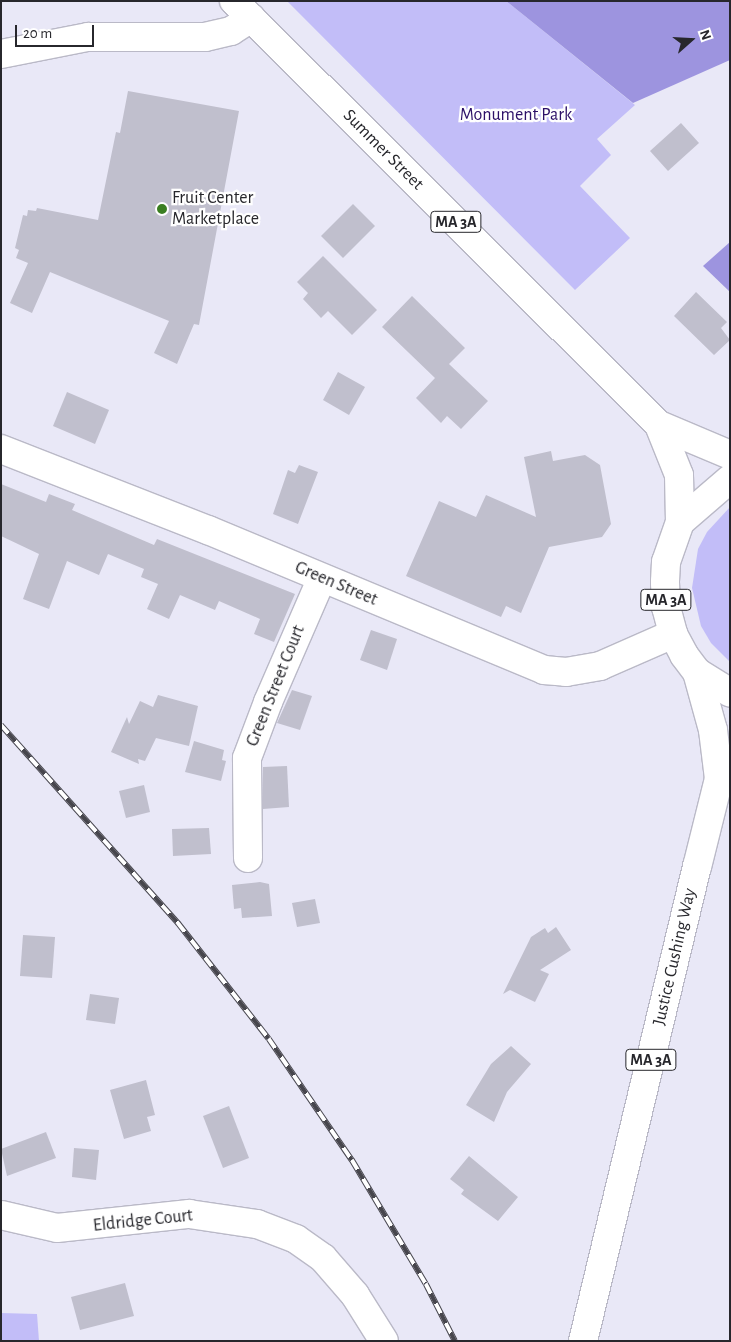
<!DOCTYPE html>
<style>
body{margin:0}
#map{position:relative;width:731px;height:1342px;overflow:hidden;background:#e9e8f7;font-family:"Alegreya Sans",sans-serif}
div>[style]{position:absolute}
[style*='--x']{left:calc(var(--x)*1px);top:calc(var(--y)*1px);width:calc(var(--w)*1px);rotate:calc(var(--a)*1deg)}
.green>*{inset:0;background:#c2bdf8}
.water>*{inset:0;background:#9d94df}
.building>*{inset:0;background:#c0bfcd}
.roads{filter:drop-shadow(1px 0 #bab9c7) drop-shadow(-1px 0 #bab9c7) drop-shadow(0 1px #bab9c7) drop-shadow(0 -1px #bab9c7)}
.minor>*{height:28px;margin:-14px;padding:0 14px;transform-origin:14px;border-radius:14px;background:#fff}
.major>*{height:28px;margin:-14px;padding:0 14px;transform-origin:14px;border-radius:14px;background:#fff}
.rail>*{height:5.5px;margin-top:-2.75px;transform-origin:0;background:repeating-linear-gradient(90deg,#fff 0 11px,#47464d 0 22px);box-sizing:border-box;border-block:1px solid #47464d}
.dots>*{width:14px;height:14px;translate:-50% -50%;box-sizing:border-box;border:2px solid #fff;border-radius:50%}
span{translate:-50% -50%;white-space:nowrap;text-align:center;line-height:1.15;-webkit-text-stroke:4.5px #fff;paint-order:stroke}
.shield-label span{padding:1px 4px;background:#fff;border:1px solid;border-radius:4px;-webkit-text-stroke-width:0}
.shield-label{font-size:16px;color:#27272c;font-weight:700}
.park-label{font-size:18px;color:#2c1067}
.street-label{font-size:18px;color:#27272c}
.poi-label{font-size:18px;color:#27272c}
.left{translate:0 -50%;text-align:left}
.frame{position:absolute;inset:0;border:2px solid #27272c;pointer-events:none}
.north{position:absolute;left:666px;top:15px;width:50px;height:50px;-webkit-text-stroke:4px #fff;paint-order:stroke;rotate:71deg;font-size:14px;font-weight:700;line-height:20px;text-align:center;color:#27272c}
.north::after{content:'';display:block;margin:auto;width:18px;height:22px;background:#27272c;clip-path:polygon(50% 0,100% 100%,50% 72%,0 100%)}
.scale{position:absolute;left:15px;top:25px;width:79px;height:22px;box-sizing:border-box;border:2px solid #27272c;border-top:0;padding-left:6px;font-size:15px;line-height:18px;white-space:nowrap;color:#27272c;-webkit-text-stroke:4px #fff;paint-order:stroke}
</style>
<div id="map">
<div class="green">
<div style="clip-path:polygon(287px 1px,506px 1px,635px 105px,597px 139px,611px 155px,580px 186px,630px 238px,575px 290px)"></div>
<div style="clip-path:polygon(730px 507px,730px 662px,711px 643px,701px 626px,692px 588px,698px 549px,707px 532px)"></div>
<div style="clip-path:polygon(1px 1313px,37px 1314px,39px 1341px,1px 1341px)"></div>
</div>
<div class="water">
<div style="clip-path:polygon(506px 1px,730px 1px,730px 60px,633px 103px)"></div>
<div style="clip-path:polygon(730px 242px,730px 292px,703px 266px)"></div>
</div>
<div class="building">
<div style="clip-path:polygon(128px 91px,239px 111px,199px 325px,194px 324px,177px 364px,154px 353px,169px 321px,50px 272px,32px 313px,10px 303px,28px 263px,16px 258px,19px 250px,15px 248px,23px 215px,27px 216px,28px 210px,36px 211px,37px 208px,98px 220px,116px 132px,120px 133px)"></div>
<div style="clip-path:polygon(681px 123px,699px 143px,668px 171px,650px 151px)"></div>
<div style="clip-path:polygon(353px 204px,375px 226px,343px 258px,321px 236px)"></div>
<div style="clip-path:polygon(323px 256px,377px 310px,352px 335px,328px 311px,321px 318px,303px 299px,308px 293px,297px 282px)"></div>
<div style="clip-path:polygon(696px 292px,727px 322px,721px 328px,730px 340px,714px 355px,674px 316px)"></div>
<div style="clip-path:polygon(412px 296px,465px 348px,449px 364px,488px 401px,461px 429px,447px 416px,441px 423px,416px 398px,435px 378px,382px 327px)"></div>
<div style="clip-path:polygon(338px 372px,365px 387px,349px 415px,323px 400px)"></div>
<div style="clip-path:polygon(67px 392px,109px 410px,95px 444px,53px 426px)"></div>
<div style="clip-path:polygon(551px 451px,553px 461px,585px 455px,600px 465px,611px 524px,602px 537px,549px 547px,521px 613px,506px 606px,501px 617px,406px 576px,439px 501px,476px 517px,486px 495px,536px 517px,524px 457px)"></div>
<div style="clip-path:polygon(299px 465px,318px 472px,298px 524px,273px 514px,288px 470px,295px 473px)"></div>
<div style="clip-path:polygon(1px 484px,46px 502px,49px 494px,75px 504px,72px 510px,154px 545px,157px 539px,295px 594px,274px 642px,254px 634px,260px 619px,219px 601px,215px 610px,180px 595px,169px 619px,147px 609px,158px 584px,141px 577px,144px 569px,108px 554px,99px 575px,67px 561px,49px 609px,23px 599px,39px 554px,1px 536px)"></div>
<div style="clip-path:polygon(371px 630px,397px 639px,387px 670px,360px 660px)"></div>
<div style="clip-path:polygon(292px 690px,312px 696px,300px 730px,277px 723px)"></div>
<div style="clip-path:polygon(158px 695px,198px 706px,189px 746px,156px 738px,145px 761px,138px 759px,139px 764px,111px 752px,127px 717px,129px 724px,140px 701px,153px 707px)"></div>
<div style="clip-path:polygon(194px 741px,224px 750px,222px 760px,226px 761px,221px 781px,185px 772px)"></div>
<div style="clip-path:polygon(287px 766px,289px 807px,263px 809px,263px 767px)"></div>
<div style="clip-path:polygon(144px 785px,150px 812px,126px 818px,119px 791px)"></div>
<div style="clip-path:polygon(209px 828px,211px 854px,173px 856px,172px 829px)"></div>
<div style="clip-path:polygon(260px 882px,269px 884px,272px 916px,242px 918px,241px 908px,234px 909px,232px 885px)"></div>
<div style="clip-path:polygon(315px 899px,320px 923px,297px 927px,292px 903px)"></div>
<div style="clip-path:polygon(556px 927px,571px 950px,540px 970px,549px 974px,535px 1002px,510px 990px,503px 994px,531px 937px,545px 928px,548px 933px)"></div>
<div style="clip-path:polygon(23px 935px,55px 937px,52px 978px,20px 976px)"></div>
<div style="clip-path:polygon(90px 994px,119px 998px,115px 1024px,86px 1020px)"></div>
<div style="clip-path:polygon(511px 1046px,531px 1064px,507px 1092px,494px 1122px,466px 1105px,491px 1064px)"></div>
<div style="clip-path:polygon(146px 1080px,155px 1115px,147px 1117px,151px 1131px,124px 1139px,110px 1090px)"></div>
<div style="clip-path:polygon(229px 1106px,249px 1158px,223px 1168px,203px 1116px)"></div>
<div style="clip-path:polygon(46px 1132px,56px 1158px,7px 1176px,1px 1149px)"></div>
<div style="clip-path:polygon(74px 1148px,99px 1150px,96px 1180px,72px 1177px)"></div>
<div style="clip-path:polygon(469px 1156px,518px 1197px,498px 1221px,461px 1194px,464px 1190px,450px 1179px)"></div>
<div style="clip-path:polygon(125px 1283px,134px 1316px,80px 1330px,71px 1297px)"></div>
</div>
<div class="roads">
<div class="minor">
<div style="--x:1;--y:449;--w:222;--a:21.4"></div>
<div style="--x:208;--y:530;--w:364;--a:22.6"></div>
<div style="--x:544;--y:670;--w:22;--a:5"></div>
<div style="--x:566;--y:672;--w:35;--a:-10"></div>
<div style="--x:600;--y:666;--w:80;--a:-23.7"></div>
<div style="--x:248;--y:858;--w:100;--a:-90.6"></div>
<div style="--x:247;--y:758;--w:60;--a:-69.4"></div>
<div style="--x:268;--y:702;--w:135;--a:-66.5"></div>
<div style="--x:1;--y:1215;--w:57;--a:13.1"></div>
<div style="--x:57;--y:1228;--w:133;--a:-6.1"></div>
<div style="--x:189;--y:1214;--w:69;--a:8.4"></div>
<div style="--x:257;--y:1224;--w:42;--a:21"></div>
<div style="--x:296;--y:1239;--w:33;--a:35"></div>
<div style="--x:323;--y:1258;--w:49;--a:49.1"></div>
<div style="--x:355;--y:1295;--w:54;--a:57.8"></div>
</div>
<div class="major">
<div style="--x:234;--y:1;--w:600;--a:44.93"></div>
<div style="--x:659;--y:425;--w:77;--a:22.9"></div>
<div style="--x:1;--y:54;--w:89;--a:-11.1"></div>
<div style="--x:88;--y:37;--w:117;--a:0"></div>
<div style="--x:205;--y:37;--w:27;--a:-13"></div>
<div style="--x:231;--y:31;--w:24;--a:-33"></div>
<div style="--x:659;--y:425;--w:54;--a:68.2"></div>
<div style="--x:679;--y:475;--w:47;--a:88.8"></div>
<div style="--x:730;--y:479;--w:66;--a:139.3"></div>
<div style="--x:680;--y:522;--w:42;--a:109.3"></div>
<div style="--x:666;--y:562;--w:20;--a:93"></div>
<div style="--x:665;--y:582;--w:25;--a:88"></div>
<div style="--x:666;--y:607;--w:28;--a:75"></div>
<div style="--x:673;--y:634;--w:24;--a:62"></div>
<div style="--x:684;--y:655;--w:21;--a:53"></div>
<div style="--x:697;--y:672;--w:39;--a:32"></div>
<div style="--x:697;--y:672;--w:60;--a:74.6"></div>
<div style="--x:713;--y:730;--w:49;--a:83"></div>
<div style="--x:583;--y:1341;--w:488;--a:-76.5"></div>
<div style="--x:697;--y:867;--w:91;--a:-76"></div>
<div style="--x:719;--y:779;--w:20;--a:-57"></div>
</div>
</div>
<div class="rail">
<div style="--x:1;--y:725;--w:266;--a:48.2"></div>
<div style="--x:178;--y:923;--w:147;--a:51.9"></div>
<div style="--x:269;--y:1039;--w:147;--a:55.6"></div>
<div style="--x:352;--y:1160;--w:144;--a:59.2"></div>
<div style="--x:426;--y:1284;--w:64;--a:63"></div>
</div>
<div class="dots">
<div style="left:162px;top:209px;background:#3a7e21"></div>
</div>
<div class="shield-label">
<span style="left:456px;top:222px">MA 3A</span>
<span style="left:666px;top:600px">MA 3A</span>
<span style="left:651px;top:1060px">MA 3A</span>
</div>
<div class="park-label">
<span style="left:516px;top:115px">Monument Park</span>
</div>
<div class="street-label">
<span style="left:383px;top:150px;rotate:45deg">Summer Street</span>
<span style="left:336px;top:584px;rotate:23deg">Green Street</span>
<span style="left:276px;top:686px;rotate:-68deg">Green Street Court</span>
<span style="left:675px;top:957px;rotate:-77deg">Justice Cushing Way</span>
<span style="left:143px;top:1221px;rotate:-6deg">Eldridge Court</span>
</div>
<div class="poi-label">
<span class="left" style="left:172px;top:209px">Fruit Center<br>Marketplace</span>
</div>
<div class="frame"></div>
<div class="north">N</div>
<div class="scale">20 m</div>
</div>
